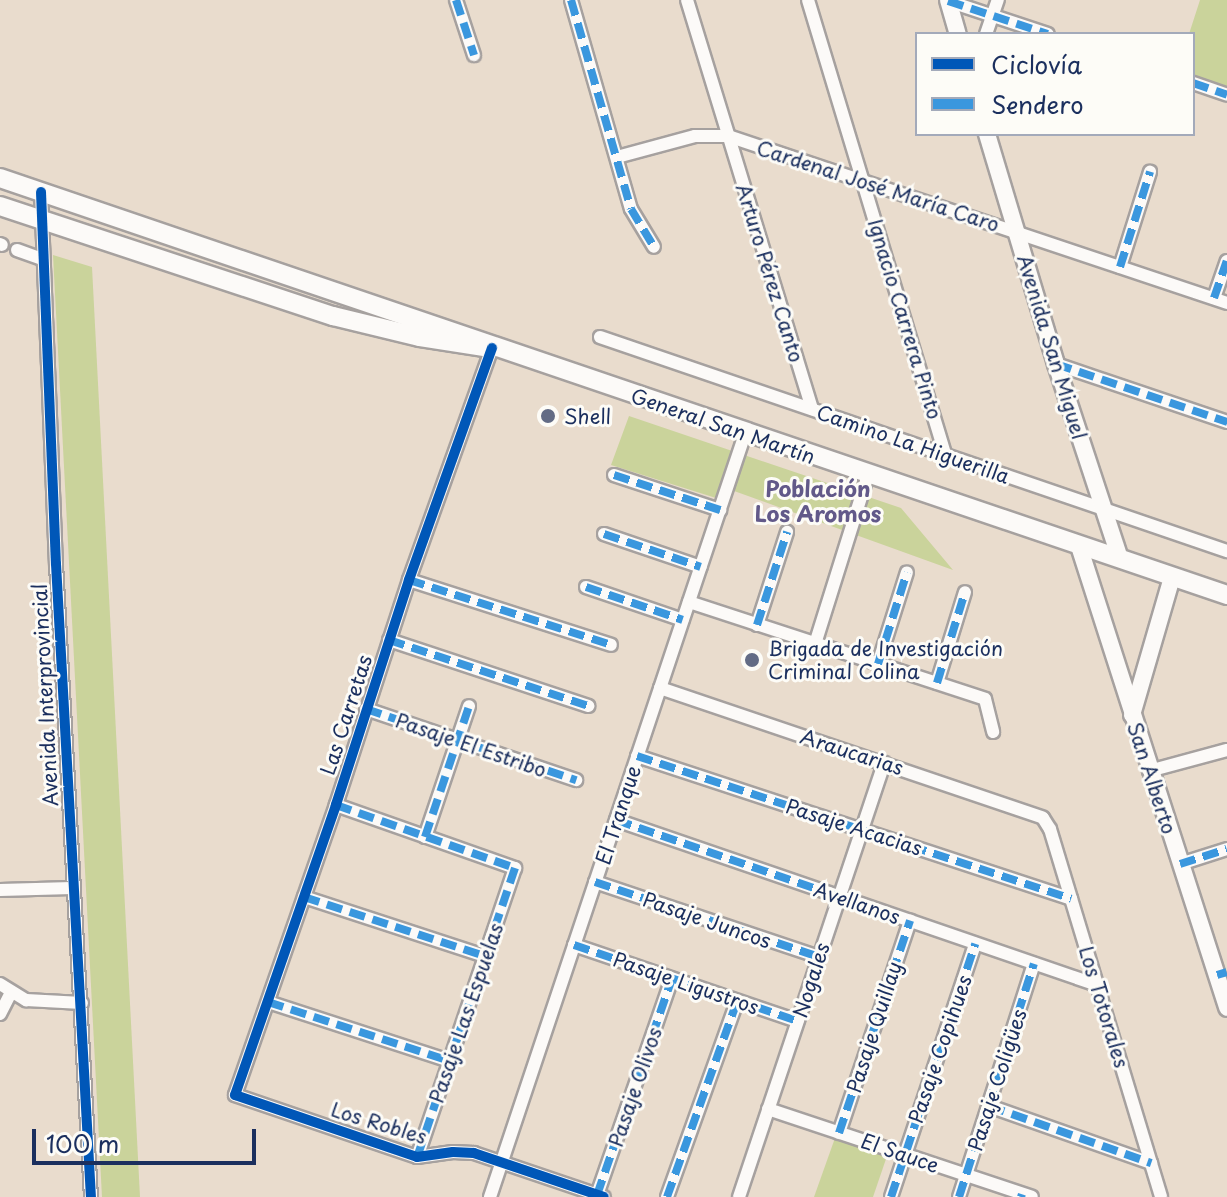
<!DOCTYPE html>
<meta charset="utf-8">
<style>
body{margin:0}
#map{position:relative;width:1227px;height:1197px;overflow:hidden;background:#e9dccd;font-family:"Playpen Sans",sans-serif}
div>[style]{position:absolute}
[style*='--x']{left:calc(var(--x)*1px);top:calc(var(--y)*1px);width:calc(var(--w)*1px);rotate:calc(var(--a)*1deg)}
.green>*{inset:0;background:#cad39b}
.roads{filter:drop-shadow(2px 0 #a6a19f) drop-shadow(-2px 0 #a6a19f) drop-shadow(0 2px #a6a19f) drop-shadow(0 -2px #a6a19f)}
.street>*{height:12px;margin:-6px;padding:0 6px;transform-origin:6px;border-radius:6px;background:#fcfaf8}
.secondary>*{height:16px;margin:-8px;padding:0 8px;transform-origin:8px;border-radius:8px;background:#fcfaf8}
.primary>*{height:18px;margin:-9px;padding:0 9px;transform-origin:9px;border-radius:9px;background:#fcfaf8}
.quiet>*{height:8px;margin-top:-4px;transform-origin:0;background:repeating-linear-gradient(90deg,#3a97de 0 16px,transparent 0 24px)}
.cycleway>*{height:10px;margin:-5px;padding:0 5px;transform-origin:5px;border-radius:5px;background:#0057b8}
.dots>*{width:22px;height:22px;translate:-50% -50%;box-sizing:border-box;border:4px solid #fdfcf7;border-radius:50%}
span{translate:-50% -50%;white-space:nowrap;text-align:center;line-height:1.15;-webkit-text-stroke:6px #fdfcf7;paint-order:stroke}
.street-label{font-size:20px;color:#1b2f5e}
.poi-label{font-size:20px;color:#1b2f5e}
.left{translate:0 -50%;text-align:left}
.neighbourhood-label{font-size:22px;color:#625989;font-weight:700}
.legend{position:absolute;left:915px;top:32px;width:280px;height:104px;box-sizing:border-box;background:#fdfcf7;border:2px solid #a3aaba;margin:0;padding:10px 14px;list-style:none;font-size:24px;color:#1b2f5e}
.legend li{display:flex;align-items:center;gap:16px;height:40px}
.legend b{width:40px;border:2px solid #a3aaba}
.scale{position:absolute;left:32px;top:1129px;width:224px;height:36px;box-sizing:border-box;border:4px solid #1b2f5e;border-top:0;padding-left:10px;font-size:24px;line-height:28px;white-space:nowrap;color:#1b2f5e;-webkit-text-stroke:6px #fdfcf7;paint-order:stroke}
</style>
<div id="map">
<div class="green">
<div style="clip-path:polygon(1200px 0,1227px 0,1227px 94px,1193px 83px,1193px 34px,1189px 34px)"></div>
<div style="clip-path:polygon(53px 255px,92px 267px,140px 1197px,102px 1197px)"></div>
<div style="clip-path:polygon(629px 416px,901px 508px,953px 570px,723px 487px,716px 498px,611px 465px)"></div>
<div style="clip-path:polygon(835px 1138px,887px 1156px,873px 1197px,814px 1197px)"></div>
</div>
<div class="roads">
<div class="street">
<div style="--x:456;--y:0;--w:58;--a:71.9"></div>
<div style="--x:571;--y:0;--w:217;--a:74"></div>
<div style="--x:631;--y:209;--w:44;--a:58.8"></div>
<div style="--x:687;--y:0;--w:428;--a:73"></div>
<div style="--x:808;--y:0;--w:474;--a:73.2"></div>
<div style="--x:948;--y:1;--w:105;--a:18.3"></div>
<div style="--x:986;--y:34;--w:36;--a:-71"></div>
<div style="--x:1193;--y:83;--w:36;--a:19"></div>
<div style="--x:617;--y:157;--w:81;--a:-15.1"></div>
<div style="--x:695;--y:136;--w:33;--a:0"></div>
<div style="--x:728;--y:136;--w:526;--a:18.5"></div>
<div style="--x:41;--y:192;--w:372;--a:87.7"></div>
<div style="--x:56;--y:564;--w:634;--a:86.84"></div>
<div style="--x:0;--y:244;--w:2;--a:27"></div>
<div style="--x:17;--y:250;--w:27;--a:20"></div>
<div style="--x:1120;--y:267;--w:100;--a:-72.5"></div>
<div style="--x:1214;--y:298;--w:39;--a:-71"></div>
<div style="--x:600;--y:337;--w:663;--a:18.85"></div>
<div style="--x:492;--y:348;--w:246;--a:109.7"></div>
<div style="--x:409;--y:580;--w:237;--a:108"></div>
<div style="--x:336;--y:805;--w:307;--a:109.2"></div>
<div style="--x:235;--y:1095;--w:192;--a:18.8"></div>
<div style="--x:417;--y:1157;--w:36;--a:-8"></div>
<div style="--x:453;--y:1152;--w:21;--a:3"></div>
<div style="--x:474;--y:1153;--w:137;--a:18.7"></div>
<div style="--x:1056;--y:364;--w:181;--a:18.7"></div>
<div style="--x:614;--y:475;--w:112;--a:18.3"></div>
<div style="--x:604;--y:534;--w:102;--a:18.8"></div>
<div style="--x:409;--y:580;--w:212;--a:17.8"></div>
<div style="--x:586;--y:587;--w:102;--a:18.8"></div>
<div style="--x:689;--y:602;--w:311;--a:18.1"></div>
<div style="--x:985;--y:699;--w:34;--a:76"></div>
<div style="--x:757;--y:625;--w:98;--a:-72.1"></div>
<div style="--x:389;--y:640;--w:210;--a:18.3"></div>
<div style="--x:815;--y:644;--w:177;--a:-72.6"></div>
<div style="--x:878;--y:664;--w:96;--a:-72.5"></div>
<div style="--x:937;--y:683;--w:95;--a:-72.9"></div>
<div style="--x:660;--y:688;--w:404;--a:18.7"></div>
<div style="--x:1043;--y:818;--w:13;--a:58"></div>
<div style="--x:1050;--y:829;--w:384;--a:73.2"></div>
<div style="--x:366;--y:709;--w:222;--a:18.7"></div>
<div style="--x:637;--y:756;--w:457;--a:18.2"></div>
<div style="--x:1149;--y:771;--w:81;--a:-15.1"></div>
<div style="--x:336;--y:805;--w:190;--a:19.4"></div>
<div style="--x:515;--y:868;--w:305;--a:108.7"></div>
<div style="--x:616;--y:820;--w:509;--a:18.93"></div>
<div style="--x:425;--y:837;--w:138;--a:-71.4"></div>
<div style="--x:1180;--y:864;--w:49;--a:-17.7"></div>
<div style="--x:595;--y:882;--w:236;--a:18.5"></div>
<div style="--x:0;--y:890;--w:72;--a:-1.6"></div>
<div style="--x:304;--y:897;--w:190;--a:18.1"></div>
<div style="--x:574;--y:945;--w:236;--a:18.8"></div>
<div style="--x:0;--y:984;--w:31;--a:32"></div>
<div style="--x:26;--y:1000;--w:56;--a:3.1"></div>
<div style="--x:268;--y:1002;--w:191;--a:18"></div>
<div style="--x:0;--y:1014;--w:25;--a:-63"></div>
<div style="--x:989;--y:1106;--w:172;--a:19.4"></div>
<div style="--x:768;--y:1109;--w:278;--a:18.4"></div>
<div style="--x:839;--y:1133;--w:224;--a:-71.5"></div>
<div style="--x:597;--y:1195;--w:229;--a:-70.9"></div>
<div style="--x:490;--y:1197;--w:804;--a:-71.52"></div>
<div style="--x:667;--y:1197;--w:208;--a:-70.3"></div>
<div style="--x:739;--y:1197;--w:458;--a:-71.5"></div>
<div style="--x:891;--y:1197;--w:267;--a:-71.6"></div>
<div style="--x:959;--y:1197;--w:245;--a:-72.2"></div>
</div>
<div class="secondary">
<div style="--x:948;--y:0;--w:35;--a:74"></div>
<div style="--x:987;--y:134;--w:240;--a:73.3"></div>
<div style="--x:1056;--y:364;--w:205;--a:71.8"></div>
<div style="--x:1079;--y:546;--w:485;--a:72.2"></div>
<div style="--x:1132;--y:715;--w:144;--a:-73.8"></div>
</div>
<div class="primary">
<div style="--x:0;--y:178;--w:1296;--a:18.77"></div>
<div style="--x:0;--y:206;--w:351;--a:18.3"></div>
<div style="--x:333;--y:316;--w:89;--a:13.6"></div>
<div style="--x:420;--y:337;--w:65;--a:8.9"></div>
</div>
</div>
<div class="quiet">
<div style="--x:456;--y:0;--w:58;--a:71.9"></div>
<div style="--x:571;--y:0;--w:217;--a:74"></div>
<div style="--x:631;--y:209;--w:44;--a:58.8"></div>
<div style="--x:948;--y:1;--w:105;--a:18.3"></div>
<div style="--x:1193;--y:83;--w:36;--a:19"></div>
<div style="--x:1120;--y:267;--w:100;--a:-72.5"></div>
<div style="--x:1214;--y:298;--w:39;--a:-71"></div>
<div style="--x:1056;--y:364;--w:181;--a:18.7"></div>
<div style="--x:614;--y:475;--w:112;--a:18.3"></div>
<div style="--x:604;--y:534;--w:102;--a:18.8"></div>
<div style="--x:409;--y:580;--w:212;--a:17.8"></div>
<div style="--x:586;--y:587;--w:102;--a:18.8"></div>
<div style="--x:757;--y:625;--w:98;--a:-72.1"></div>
<div style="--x:389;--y:640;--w:210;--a:18.3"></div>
<div style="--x:878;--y:664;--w:96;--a:-72.5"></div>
<div style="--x:937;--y:683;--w:95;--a:-72.9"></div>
<div style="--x:366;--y:709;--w:222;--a:18.7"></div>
<div style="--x:637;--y:756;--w:457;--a:18.2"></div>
<div style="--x:336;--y:805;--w:190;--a:19.4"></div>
<div style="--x:515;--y:868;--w:305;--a:108.7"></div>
<div style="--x:616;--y:820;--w:236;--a:19"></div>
<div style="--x:425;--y:837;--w:138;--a:-71.4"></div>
<div style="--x:1180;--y:864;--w:49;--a:-17.7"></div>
<div style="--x:595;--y:882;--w:236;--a:18.5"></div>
<div style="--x:304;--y:897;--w:190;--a:18.1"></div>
<div style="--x:574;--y:945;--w:236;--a:18.8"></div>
<div style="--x:1217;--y:975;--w:10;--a:-17"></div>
<div style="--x:268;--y:1002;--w:191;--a:18"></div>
<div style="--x:989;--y:1106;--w:172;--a:19.4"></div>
<div style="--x:839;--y:1133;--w:224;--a:-71.5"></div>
<div style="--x:597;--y:1195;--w:229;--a:-70.9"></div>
<div style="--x:667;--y:1197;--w:208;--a:-70.3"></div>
<div style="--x:891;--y:1197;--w:267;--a:-71.6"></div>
<div style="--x:959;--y:1197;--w:245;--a:-72.2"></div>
<div style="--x:1021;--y:1197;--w:3;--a:-72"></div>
</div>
<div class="cycleway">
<div style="--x:41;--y:192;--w:372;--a:87.7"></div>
<div style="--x:56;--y:564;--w:634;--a:86.84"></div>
<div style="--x:492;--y:348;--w:246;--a:109.7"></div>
<div style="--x:409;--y:580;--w:237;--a:108"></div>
<div style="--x:336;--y:805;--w:307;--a:109.2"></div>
<div style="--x:235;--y:1095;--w:192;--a:18.8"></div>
<div style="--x:417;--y:1157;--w:36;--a:-8"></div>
<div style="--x:453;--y:1152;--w:21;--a:3"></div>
<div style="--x:474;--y:1153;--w:137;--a:18.7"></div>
</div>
<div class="dots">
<div style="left:548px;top:416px;background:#636c85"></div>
<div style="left:752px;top:660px;background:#636c85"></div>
</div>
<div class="street-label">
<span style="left:878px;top:186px;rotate:18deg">Cardenal José María Caro</span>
<span style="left:770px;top:273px;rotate:73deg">Arturo Pérez Canto</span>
<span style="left:905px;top:319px;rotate:73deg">Ignacio Carrera Pinto</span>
<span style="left:1052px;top:347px;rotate:73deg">Avenida San Miguel</span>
<span style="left:723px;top:426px;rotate:19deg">General San Martín</span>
<span style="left:913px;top:444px;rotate:19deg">Camino La Higuerilla</span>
<span style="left:45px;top:695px;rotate:-93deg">Avenida Interprovincial</span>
<span style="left:346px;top:715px;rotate:-72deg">Las Carretas</span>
<span style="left:471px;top:745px;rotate:19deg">Pasaje El Estribo</span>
<span style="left:852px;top:752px;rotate:18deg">Araucarias</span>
<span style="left:1152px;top:778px;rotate:72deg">San Alberto</span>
<span style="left:618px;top:815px;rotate:-72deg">El Tranque</span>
<span style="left:854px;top:827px;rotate:18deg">Pasaje Acacias</span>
<span style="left:857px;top:903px;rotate:19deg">Avellanos</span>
<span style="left:707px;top:920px;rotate:19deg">Pasaje Juncos</span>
<span style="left:811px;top:980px;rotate:-72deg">Nogales</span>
<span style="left:686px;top:983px;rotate:19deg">Pasaje Ligustros</span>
<span style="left:1104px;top:1007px;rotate:73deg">Los Totorales</span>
<span style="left:466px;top:1013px;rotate:-71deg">Pasaje Las Espuelas</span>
<span style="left:874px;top:1027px;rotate:-72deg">Pasaje Quillay</span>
<span style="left:940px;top:1049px;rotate:-71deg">Pasaje Copihues</span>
<span style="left:997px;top:1080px;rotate:-72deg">Pasaje Coligües</span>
<span style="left:635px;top:1087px;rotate:-71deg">Pasaje Olivos</span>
<span style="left:379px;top:1123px;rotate:17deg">Los Robles</span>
<span style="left:900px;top:1153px;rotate:19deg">El Sauce</span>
</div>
<div class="poi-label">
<span class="left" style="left:564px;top:416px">Shell</span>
<span class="left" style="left:768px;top:660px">Brigada de Investigación<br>Criminal Colina</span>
</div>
<div class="neighbourhood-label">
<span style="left:818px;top:500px">Población<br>Los Aromos</span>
</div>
<ul class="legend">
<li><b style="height:10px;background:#0057b8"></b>Ciclovía</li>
<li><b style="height:10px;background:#3a97de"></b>Sendero</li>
</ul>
<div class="scale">100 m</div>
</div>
